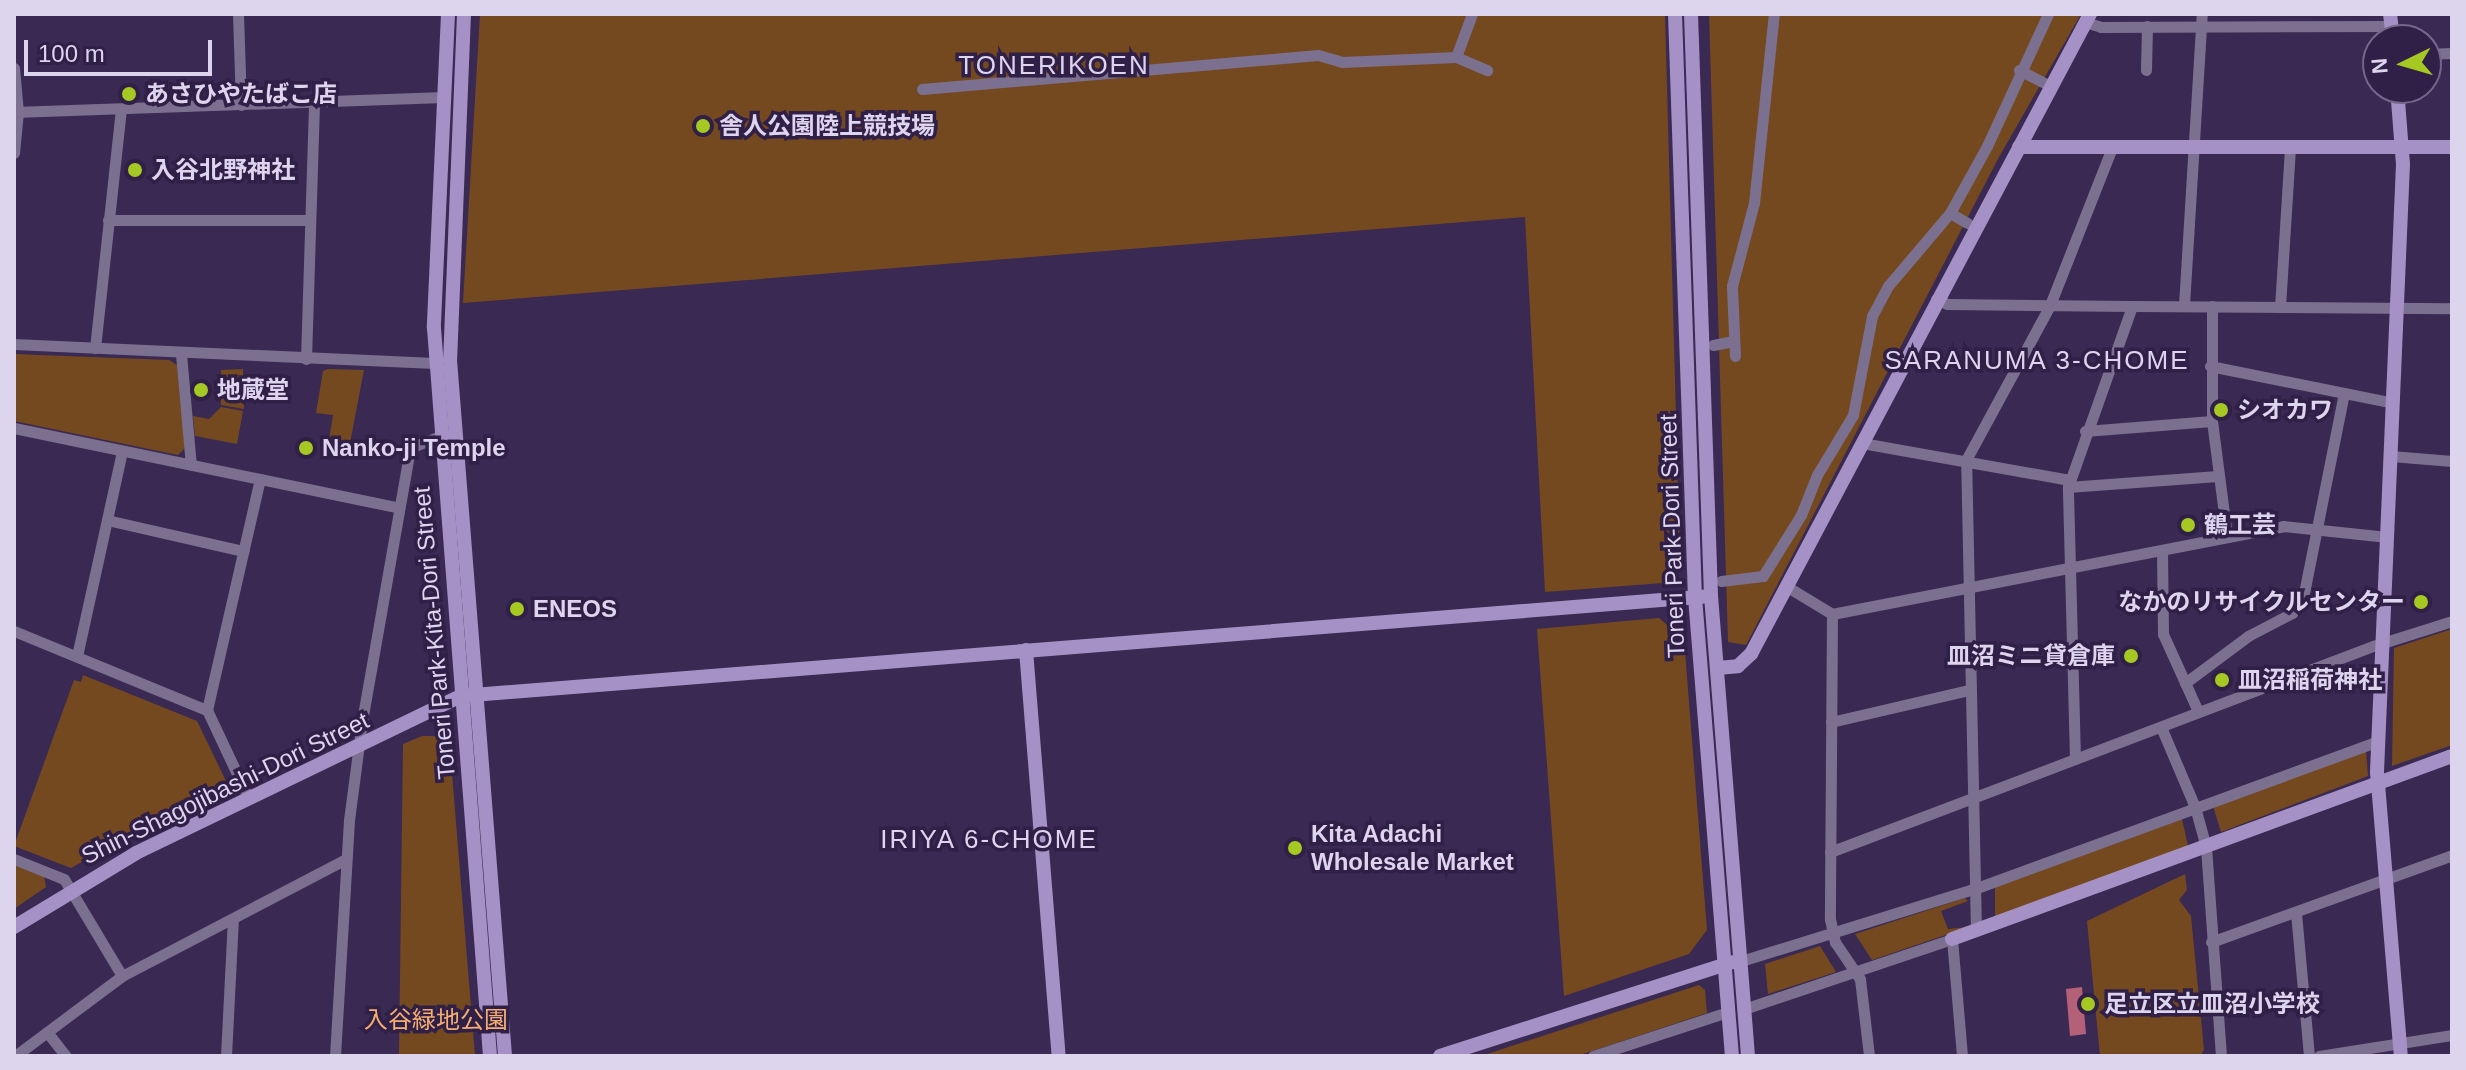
<!DOCTYPE html>
<meta charset="utf-8">
<style>
body{margin:0}
#map{position:relative;width:2466px;height:1070px;overflow:hidden;background:#3a2952;font-family:Helvetica,"Noto Sans JP",sans-serif}
div>[style]{position:absolute}
[style*='--x']{left:calc(var(--x)*1px);top:calc(var(--y)*1px);width:calc(var(--w)*1px);rotate:calc(var(--a)*1deg)}
.green>*{inset:0;background:#744920}
.water>*{inset:0;background:#b56079}
.street>*{height:11px;margin:-5.5px;padding:0 5.5px;transform-origin:5.5px;border-radius:5.5px;background:#7c7090}
.secondary>*{height:14px;margin:-7px;padding:0 7px;transform-origin:7px;border-radius:7px;background:#a591c5}
.dots>*{width:22px;height:22px;translate:-50% -50%;box-sizing:border-box;border:4px solid #301f47;border-radius:50%}
span{translate:-50% -50%;white-space:nowrap;text-align:center;line-height:1.15;-webkit-text-stroke:7px #301f47;paint-order:stroke}
.poi-label{font-size:24px;color:#ddd4ed;font-weight:700}
.left{translate:0 -50%;text-align:left}
.right{translate:-100% -50%;text-align:right}
.street-label{font-size:24px;color:#ddd4ed}
.park-label{font-size:24px;color:#f5ae6f}
.neighbourhood-label{font-size:26px;color:#ddd4ed;letter-spacing:2px}
.frame{position:absolute;inset:0;border:16px solid #ddd4ed;pointer-events:none}
.north{position:absolute;left:2362px;top:24px;width:80px;height:80px;box-sizing:border-box;background:#301f47;border:2px solid #756789;border-radius:50%;rotate:265deg;font-size:22px;font-weight:700;line-height:32px;text-align:center;color:#ddd4ed}
.north::after{content:'';display:block;margin:auto;width:28px;height:36px;background:#a5c822;clip-path:polygon(50% 0,100% 100%,50% 72%,0 100%)}
.scale{position:absolute;left:24px;top:40px;width:188px;height:36px;box-sizing:border-box;border:4px solid #ddd4ed;border-top:0;padding-left:10px;font-size:24px;line-height:28px;white-space:nowrap;color:#ddd4ed;-webkit-text-stroke:6px #301f47;paint-order:stroke}
</style>
<div id="map">
<div class="green">
<div style="clip-path:polygon(480px 14px,1665px 14px,1680px 564px,1663px 583px,1545px 592px,1525px 217px,463px 303px)"></div>
<div style="clip-path:polygon(1709px 14px,2081px 14px,1999px 157px,1746px 645px,1728px 642px)"></div>
<div style="clip-path:polygon(14px 354px,169px 360px,177px 365px,185px 448px,178px 455px,14px 421px)"></div>
<div style="clip-path:polygon(243px 369px,244px 409px,221px 405px,221px 370px)"></div>
<div style="clip-path:polygon(328px 369px,364px 370px,350px 443px,329px 440px,333px 415px,316px 413px,323px 371px)"></div>
<div style="clip-path:polygon(221px 407px,243px 411px,237px 444px,195px 436px,193px 416px,209px 419px)"></div>
<div style="clip-path:polygon(1659px 618px,1684px 639px,1707px 930px,1689px 954px,1564px 996px,1537px 629px)"></div>
<div style="clip-path:polygon(2452px 629px,2452px 745px,2392px 766px,2394px 648px)"></div>
<div style="clip-path:polygon(83px 675px,197px 721px,226px 781px,71px 868px,14px 846px,74px 680px,81px 682px)"></div>
<div style="clip-path:polygon(422px 736px,436px 736px,450px 749px,475px 1056px,399px 1056px,403px 744px)"></div>
<div style="clip-path:polygon(2366px 751px,2368px 776px,2221px 832px,2213px 806px)"></div>
<div style="clip-path:polygon(2182px 819px,2188px 846px,1995px 917px,1995px 887px)"></div>
<div style="clip-path:polygon(14px 865px,44px 876px,46px 887px,14px 909px)"></div>
<div style="clip-path:polygon(2185px 874px,2187px 890px,2179px 900px,2191px 916px,2204px 1050px,2200px 1056px,2100px 1056px,2087px 921px)"></div>
<div style="clip-path:polygon(1965px 898px,1968px 901px,1941px 911px,1948px 929px,1969px 927px,1872px 960px,1855px 934px)"></div>
<div style="clip-path:polygon(1820px 946px,1836px 972px,1768px 994px,1765px 964px)"></div>
<div style="clip-path:polygon(1699px 985px,1705px 990px,1707px 1013px,1577px 1056px,1481px 1056px)"></div>
</div>
<div class="water">
<div style="clip-path:polygon(2082px 987px,2086px 1034px,2070px 1036px,2066px 989px)"></div>
</div>
<div class="street">
<div style="--x:238;--y:14;--w:91;--a:88.1"></div>
<div style="--x:2085;--y:22;--w:17;--a:17"></div>
<div style="--x:2101;--y:27;--w:290;--a:-0.2"></div>
<div style="--x:2426;--y:54;--w:26;--a:-2"></div>
<div style="--x:1456;--y:57;--w:46;--a:-69.6"></div>
<div style="--x:14;--y:68;--w:44;--a:84.8"></div>
<div style="--x:18;--y:112;--w:41;--a:95.6"></div>
<div style="--x:2019;--y:70;--w:36;--a:27"></div>
<div style="--x:2146;--y:70;--w:44;--a:-88.7"></div>
<div style="--x:922;--y:89;--w:397;--a:-4.9"></div>
<div style="--x:1318;--y:55;--w:25;--a:16"></div>
<div style="--x:1342;--y:62;--w:114;--a:-2.5"></div>
<div style="--x:1456;--y:57;--w:34;--a:23"></div>
<div style="--x:14;--y:112;--w:430;--a:-2"></div>
<div style="--x:1950;--y:213;--w:20;--a:30"></div>
<div style="--x:108;--y:220;--w:202;--a:0"></div>
<div style="--x:1936;--y:299;--w:12;--a:24"></div>
<div style="--x:1947;--y:304;--w:185;--a:0.6"></div>
<div style="--x:2184;--y:305;--w:292;--a:-86.5"></div>
<div style="--x:2212;--y:306;--w:115;--a:90"></div>
<div style="--x:2212;--y:421;--w:117;--a:82.6"></div>
<div style="--x:2280;--y:307;--w:161;--a:-86.4"></div>
<div style="--x:14;--y:344;--w:421;--a:2.6"></div>
<div style="--x:1713;--y:345;--w:21;--a:-11"></div>
<div style="--x:95;--y:348;--w:239;--a:-83.8"></div>
<div style="--x:181;--y:354;--w:111;--a:84.9"></div>
<div style="--x:1735;--y:356;--w:70;--a:-92.5"></div>
<div style="--x:1732;--y:286;--w:86;--a:-75.2"></div>
<div style="--x:1754;--y:203;--w:190;--a:-84"></div>
<div style="--x:306;--y:359;--w:257;--a:-88.2"></div>
<div style="--x:2210;--y:366;--w:187;--a:11.4"></div>
<div style="--x:14;--y:428;--w:393;--a:11.7"></div>
<div style="--x:2085;--y:431;--w:127;--a:-4.5"></div>
<div style="--x:1862;--y:443;--w:211;--a:10.1"></div>
<div style="--x:2391;--y:456;--w:61;--a:4.7"></div>
<div style="--x:2068;--y:487;--w:150;--a:-4.2"></div>
<div style="--x:107;--y:520;--w:140;--a:12.8"></div>
<div style="--x:2162;--y:551;--w:83;--a:89.3"></div>
<div style="--x:2163;--y:634;--w:85;--a:65.6"></div>
<div style="--x:1721;--y:581;--w:42;--a:-6.8"></div>
<div style="--x:1763;--y:576;--w:72;--a:-58.1"></div>
<div style="--x:1801;--y:515;--w:43;--a:-68.2"></div>
<div style="--x:1817;--y:475;--w:70;--a:-59"></div>
<div style="--x:1853;--y:415;--w:101;--a:-79.1"></div>
<div style="--x:1872;--y:316;--w:34;--a:-62"></div>
<div style="--x:1888;--y:286;--w:96;--a:-49.7"></div>
<div style="--x:1950;--y:213;--w:77;--a:-61.1"></div>
<div style="--x:1987;--y:146;--w:145;--a:-65.2"></div>
<div style="--x:1786;--y:586;--w:54;--a:31.3"></div>
<div style="--x:1832;--y:614;--w:460;--a:-11"></div>
<div style="--x:2283;--y:526;--w:105;--a:6"></div>
<div style="--x:1832;--y:614;--w:305;--a:90.4"></div>
<div style="--x:1830;--y:919;--w:24;--a:78"></div>
<div style="--x:1835;--y:942;--w:45;--a:56"></div>
<div style="--x:1860;--y:979;--w:78;--a:83.3"></div>
<div style="--x:14;--y:631;--w:209;--a:22.3"></div>
<div style="--x:207;--y:710;--w:96;--a:64.8"></div>
<div style="--x:77;--y:656;--w:210;--a:-77.6"></div>
<div style="--x:2185;--y:683;--w:79;--a:-36.7"></div>
<div style="--x:2248;--y:636;--w:50;--a:-27.6"></div>
<div style="--x:2292;--y:613;--w:19;--a:-54"></div>
<div style="--x:2303;--y:598;--w:209;--a:-78.7"></div>
<div style="--x:207;--y:710;--w:237;--a:-77.1"></div>
<div style="--x:1831;--y:722;--w:142;--a:-13.1"></div>
<div style="--x:2161;--y:727;--w:87;--a:67"></div>
<div style="--x:2195;--y:807;--w:41;--a:74.6"></div>
<div style="--x:2206;--y:847;--w:210;--a:85.9"></div>
<div style="--x:2075;--y:759;--w:272;--a:-91.5"></div>
<div style="--x:2068;--y:487;--w:192;--a:-70.5"></div>
<div style="--x:2132;--y:306;--w:320;--a:0.4"></div>
<div style="--x:1830;--y:852;--w:581;--a:-20.78"></div>
<div style="--x:2373;--y:646;--w:83;--a:-17.6"></div>
<div style="--x:14;--y:859;--w:54;--a:21.8"></div>
<div style="--x:64;--y:879;--w:113;--a:59.1"></div>
<div style="--x:2296;--y:913;--w:144;--a:84.8"></div>
<div style="--x:1976;--y:931;--w:471;--a:-91.2"></div>
<div style="--x:1966;--y:460;--w:176;--a:-61.5"></div>
<div style="--x:2050;--y:305;--w:169;--a:-68.5"></div>
<div style="--x:2211;--y:942;--w:256;--a:-19.8"></div>
<div style="--x:1741;--y:961;--w:244;--a:-17.2"></div>
<div style="--x:1974;--y:889;--w:430;--a:-20.1"></div>
<div style="--x:1744;--y:1009;--w:219;--a:-18.6"></div>
<div style="--x:1952;--y:939;--w:117;--a:85.1"></div>
<div style="--x:47;--y:1032;--w:31;--a:52"></div>
<div style="--x:15;--y:1056;--w:134;--a:-36.8"></div>
<div style="--x:122;--y:976;--w:253;--a:-27.6"></div>
<div style="--x:226;--y:1056;--w:136;--a:-87.1"></div>
<div style="--x:335;--y:1056;--w:236;--a:-86.6"></div>
<div style="--x:349;--y:820;--w:100;--a:-82.5"></div>
<div style="--x:362;--y:721;--w:277;--a:-80"></div>
<div style="--x:410;--y:448;--w:32;--a:-22"></div>
<div style="--x:1593;--y:1056;--w:142;--a:-18.1"></div>
<div style="--x:2319;--y:1056;--w:135;--a:-9"></div>
</div>
<div class="secondary">
<div style="--x:448;--y:14;--w:314;--a:92.6"></div>
<div style="--x:434;--y:328;--w:730;--a:85.6"></div>
<div style="--x:464;--y:14;--w:346;--a:92.3"></div>
<div style="--x:450;--y:360;--w:698;--a:85.48"></div>
<div style="--x:1675;--y:14;--w:583;--a:88.04"></div>
<div style="--x:1695;--y:597;--w:460;--a:85.4"></div>
<div style="--x:1691;--y:14;--w:582;--a:88.03"></div>
<div style="--x:1711;--y:596;--w:461;--a:85.4"></div>
<div style="--x:2390;--y:14;--w:26;--a:83"></div>
<div style="--x:2397;--y:88;--w:76;--a:85.5"></div>
<div style="--x:2403;--y:164;--w:609;--a:92.45"></div>
<div style="--x:2377;--y:772;--w:285;--a:85.2"></div>
<div style="--x:2019;--y:147;--w:433;--a:0"></div>
<div style="--x:1026;--y:650;--w:407;--a:85.4"></div>
<div style="--x:1717;--y:668;--w:21;--a:-5"></div>
<div style="--x:1738;--y:666;--w:18;--a:-43"></div>
<div style="--x:1751;--y:654;--w:724;--a:-62.09"></div>
<div style="--x:14;--y:927;--w:143;--a:-31.2"></div>
<div style="--x:136;--y:853;--w:361;--a:-25.8"></div>
<div style="--x:461;--y:696;--w:1254;--a:-4.57"></div>
<div style="--x:1952;--y:939;--w:532;--a:-20.1"></div>
<div style="--x:1440;--y:1056;--w:307;--a:-17.8"></div>
</div>
<div class="dots">
<div style="left:129px;top:94px;background:#a5c822"></div>
<div style="left:703px;top:126px;background:#a5c822"></div>
<div style="left:135px;top:170px;background:#a5c822"></div>
<div style="left:201px;top:390px;background:#a5c822"></div>
<div style="left:2221px;top:410px;background:#a5c822"></div>
<div style="left:306px;top:448px;background:#a5c822"></div>
<div style="left:2188px;top:525px;background:#a5c822"></div>
<div style="left:2421px;top:602px;background:#a5c822"></div>
<div style="left:517px;top:609px;background:#a5c822"></div>
<div style="left:2131px;top:656px;background:#a5c822"></div>
<div style="left:2222px;top:680px;background:#a5c822"></div>
<div style="left:1295px;top:848px;background:#a5c822"></div>
<div style="left:2088px;top:1004px;background:#a5c822"></div>
</div>
<div class="poi-label">
<span class="left" style="left:145px;top:94px">あさひやたばこ店</span>
<span class="left" style="left:719px;top:126px">舎人公園陸上競技場</span>
<span class="left" style="left:151px;top:170px">入谷北野神社</span>
<span class="left" style="left:217px;top:390px">地蔵堂</span>
<span class="left" style="left:2237px;top:410px">シオカワ</span>
<span class="left" style="left:322px;top:448px">Nanko-ji Temple</span>
<span class="left" style="left:2204px;top:525px">鶴工芸</span>
<span class="right" style="left:2405px;top:602px">なかのリサイクルセンター</span>
<span class="left" style="left:533px;top:609px">ENEOS</span>
<span class="right" style="left:2115px;top:656px">皿沼ミニ貸倉庫</span>
<span class="left" style="left:2238px;top:680px">皿沼稲荷神社</span>
<span class="left" style="left:1311px;top:848px">Kita Adachi<br>Wholesale Market</span>
<span class="left" style="left:2104px;top:1004px">足立区立皿沼小学校</span>
</div>
<div class="street-label">
<span style="left:1672px;top:536px;rotate:-92deg">Toneri Park-Dori Street</span>
<span style="left:434px;top:633px;rotate:-95deg">Toneri Park-Kita-Dori Street</span>
<span style="left:225px;top:788px;rotate:-26deg">Shin-Shagojibashi-Dori Street</span>
</div>
<div class="park-label">
<span style="left:436px;top:1020px">入谷緑地公園</span>
</div>
<div class="neighbourhood-label">
<span style="left:1054px;top:66px">TONERIKOEN</span>
<span style="left:2037px;top:361px">SARANUMA 3-CHOME</span>
<span style="left:989px;top:840px">IRIYA 6-CHOME</span>
</div>
<div class="frame"></div>
<div class="north">N</div>
<div class="scale">100 m</div>
</div>
